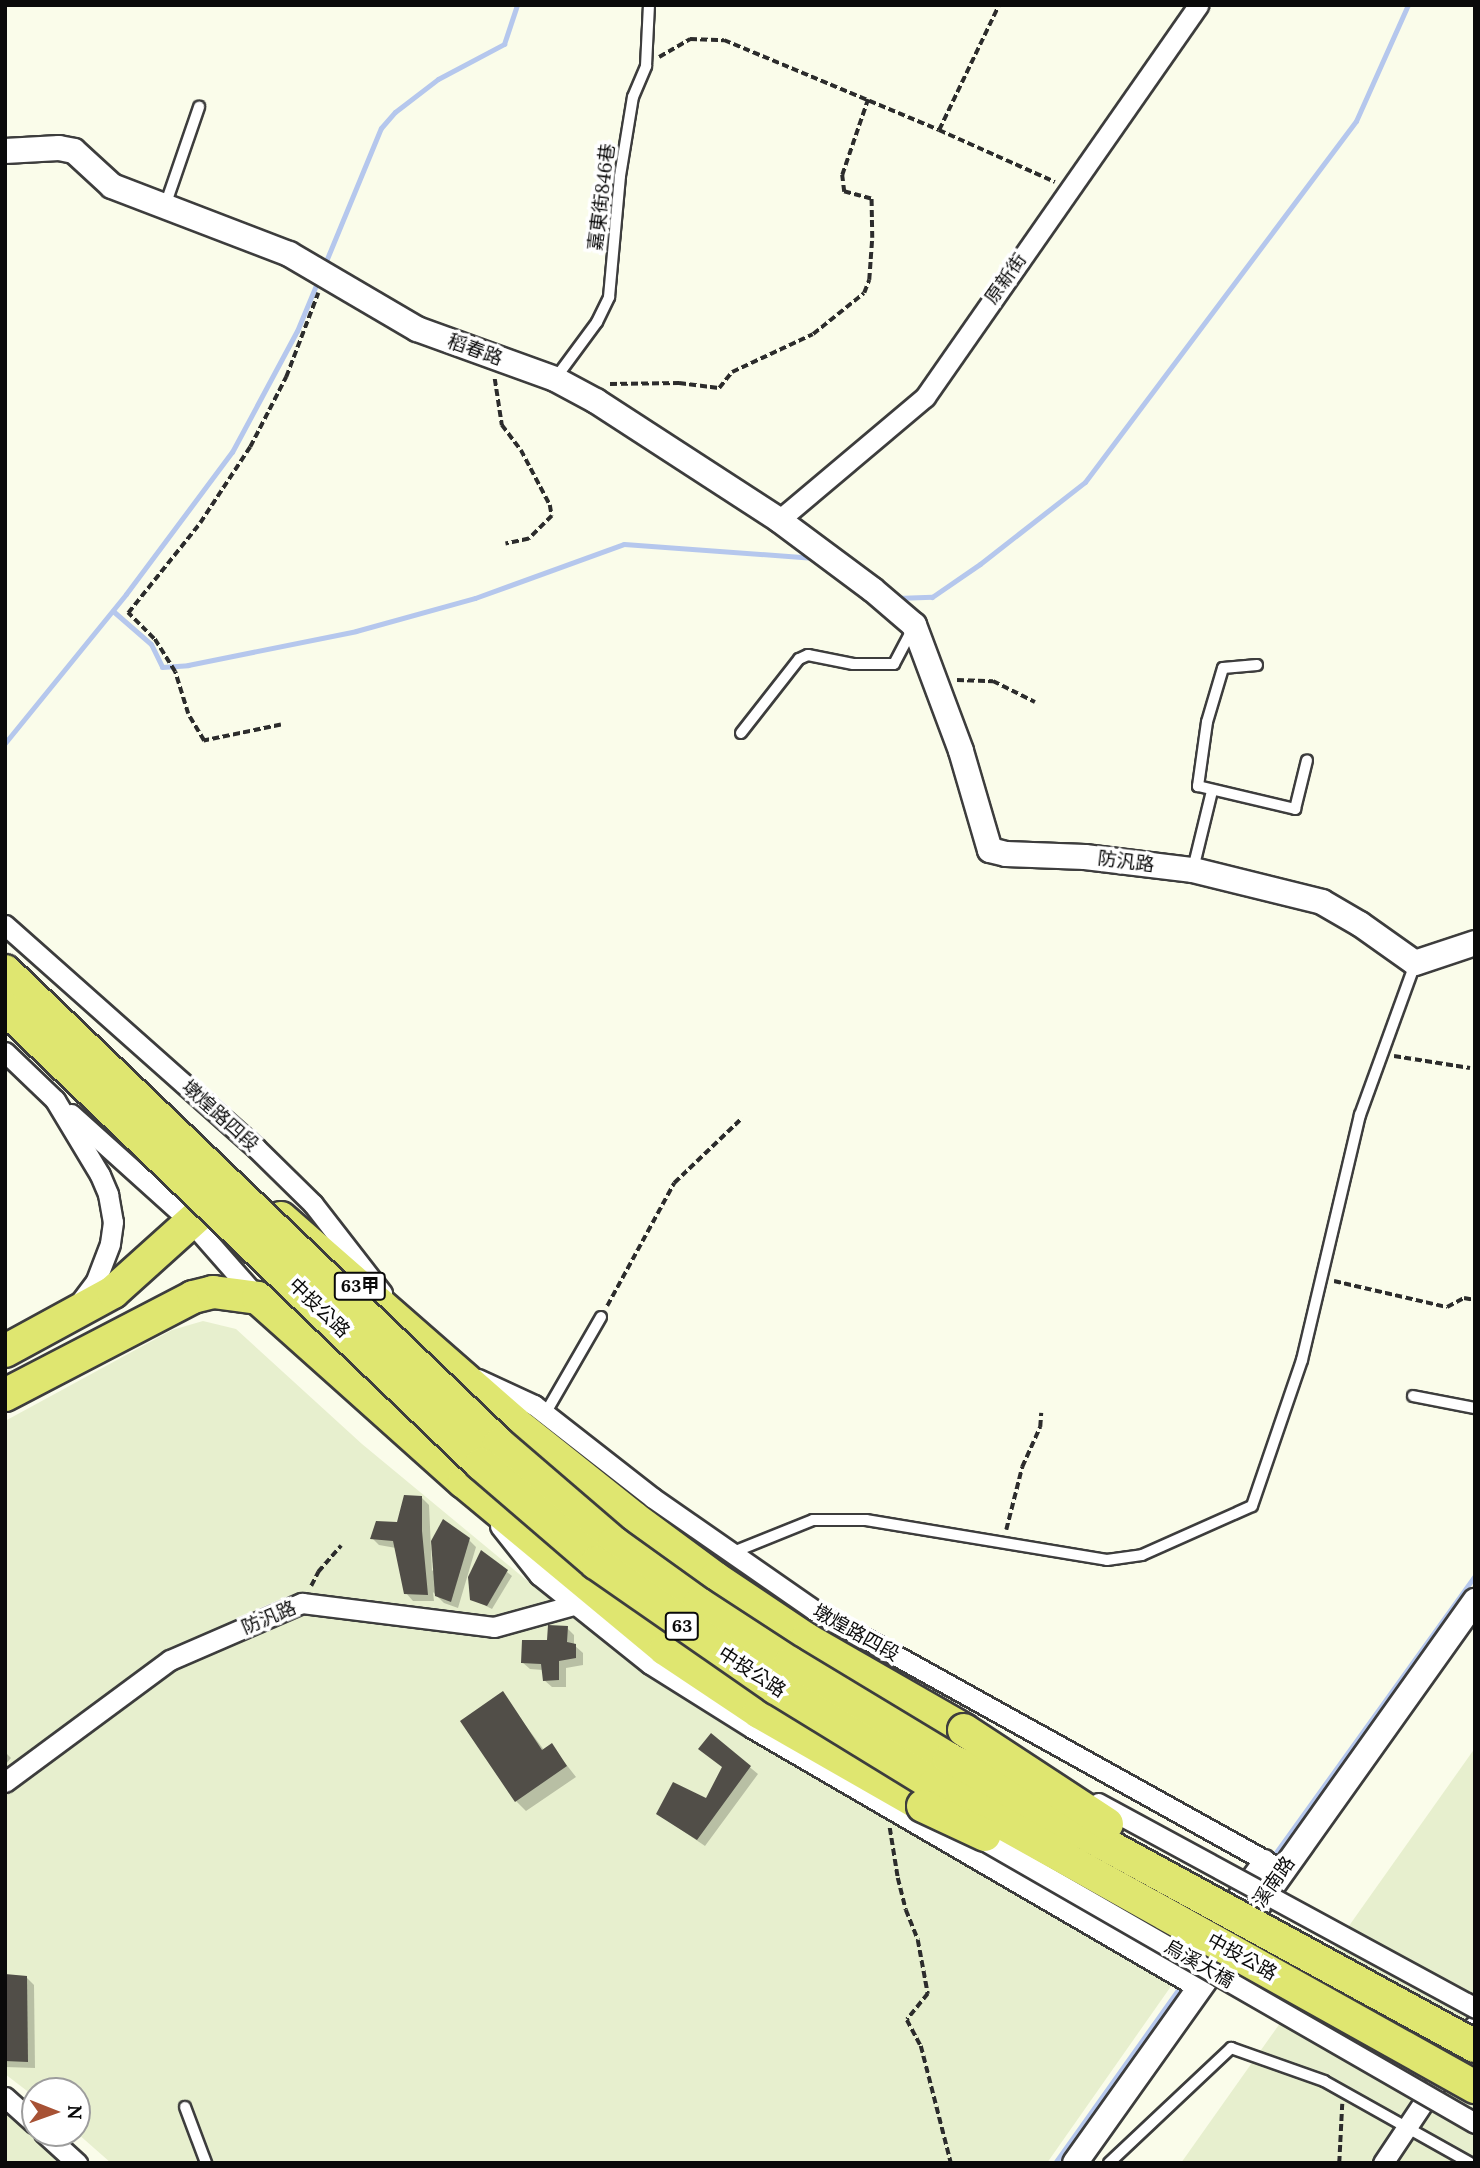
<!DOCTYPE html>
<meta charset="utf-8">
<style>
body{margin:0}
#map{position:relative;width:1480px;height:2168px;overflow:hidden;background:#fafcea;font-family:Lora,"Noto Sans TC",serif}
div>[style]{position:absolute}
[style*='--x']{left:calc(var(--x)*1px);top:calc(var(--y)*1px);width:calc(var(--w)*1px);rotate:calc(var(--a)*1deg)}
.farmland>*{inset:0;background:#e7efce}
.shadow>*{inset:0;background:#0003}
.stream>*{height:5px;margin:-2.5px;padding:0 2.5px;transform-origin:2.5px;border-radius:2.5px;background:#b5c7ed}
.building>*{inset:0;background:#514e48}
.path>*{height:3.5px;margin-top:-1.75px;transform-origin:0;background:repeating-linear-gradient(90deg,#2c2c2c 0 7px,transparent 0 10.5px)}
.roads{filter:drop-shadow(2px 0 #3d3d3d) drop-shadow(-2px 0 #3d3d3d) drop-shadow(0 2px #3d3d3d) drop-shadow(0 -2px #3d3d3d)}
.service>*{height:10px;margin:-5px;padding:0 5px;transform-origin:5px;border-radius:5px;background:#fff}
.minor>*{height:19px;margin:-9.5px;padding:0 9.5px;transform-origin:9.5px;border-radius:9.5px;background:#fff}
.tertiary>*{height:24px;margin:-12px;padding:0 12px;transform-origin:12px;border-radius:12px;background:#fff}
.primary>*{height:32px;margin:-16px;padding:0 16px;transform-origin:16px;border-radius:16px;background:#dfe670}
.bridges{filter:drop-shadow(2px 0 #3d3d3d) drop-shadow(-2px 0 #3d3d3d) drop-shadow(0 2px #3d3d3d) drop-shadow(0 -2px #3d3d3d)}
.minor-bridge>*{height:19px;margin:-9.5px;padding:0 9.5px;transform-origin:9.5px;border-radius:9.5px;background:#fff}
.primary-bridge>*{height:32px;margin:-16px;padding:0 16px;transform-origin:16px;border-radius:16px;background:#dfe670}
span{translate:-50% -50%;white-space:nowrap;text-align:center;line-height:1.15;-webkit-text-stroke:7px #fff;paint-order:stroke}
.shield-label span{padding:2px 5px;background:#fff;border:2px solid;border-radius:5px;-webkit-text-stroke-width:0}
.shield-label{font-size:18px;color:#0a0a0a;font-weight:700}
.street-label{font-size:19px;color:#0a0a0a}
.frame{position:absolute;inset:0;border:7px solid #0a0a0a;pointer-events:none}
.north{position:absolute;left:21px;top:2077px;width:70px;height:70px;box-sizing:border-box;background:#fff;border:2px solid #9d9d9d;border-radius:50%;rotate:91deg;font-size:19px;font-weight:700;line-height:28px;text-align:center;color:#0a0a0a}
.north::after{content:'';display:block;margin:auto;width:24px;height:32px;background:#a75235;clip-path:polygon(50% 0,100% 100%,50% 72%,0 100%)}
</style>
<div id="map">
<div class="farmland">
<div style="clip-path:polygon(203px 1321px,236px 1329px,362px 1444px,536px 1588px,666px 1683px,1174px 1982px,1047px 2163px,111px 2163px,77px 2133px,77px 2091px,35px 2091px,35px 2097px,5px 2074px,5px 1421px,172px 1330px)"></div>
<div style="clip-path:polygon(1475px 1748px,1475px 2163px,1181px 2163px)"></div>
<div style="clip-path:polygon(5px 2112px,67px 2163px,5px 2163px)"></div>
</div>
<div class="shadow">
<div style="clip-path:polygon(422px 1498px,429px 1505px,432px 1571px,469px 1540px,476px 1547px,458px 1608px,444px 1603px,433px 1592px,434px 1601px,413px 1601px,406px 1593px,396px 1548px,379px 1545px,372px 1538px,398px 1524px)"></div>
<div style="clip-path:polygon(507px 1572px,512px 1576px,492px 1609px,472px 1599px)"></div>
<div style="clip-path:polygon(567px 1628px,574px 1635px,574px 1645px,583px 1653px,583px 1665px,566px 1668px,566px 1687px,552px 1687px,544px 1680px,543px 1670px,530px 1669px,522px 1662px)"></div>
<div style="clip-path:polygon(502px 1694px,544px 1750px,551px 1745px,576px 1777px,526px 1811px,516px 1801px)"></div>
<div style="clip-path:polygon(712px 1736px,758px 1774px,705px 1846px,658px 1814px,706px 1800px,723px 1768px)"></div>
<div style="clip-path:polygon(5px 1752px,11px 1758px,5px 1765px)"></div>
<div style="clip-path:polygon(26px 1977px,34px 1985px,35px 2068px,5px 2067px,5px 2036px)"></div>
</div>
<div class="stream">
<div style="--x:324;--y:266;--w:149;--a:-67.6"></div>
<div style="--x:381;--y:128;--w:21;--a:-49"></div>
<div style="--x:395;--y:112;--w:54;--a:-37.5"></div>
<div style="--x:438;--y:79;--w:75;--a:-27.9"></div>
<div style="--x:504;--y:44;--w:41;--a:-71.6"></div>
<div style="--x:896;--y:598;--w:36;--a:-2"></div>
<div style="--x:932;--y:597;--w:58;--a:-34.5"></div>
<div style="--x:980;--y:564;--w:133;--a:-38"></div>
<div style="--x:1085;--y:482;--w:451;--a:-53.1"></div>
<div style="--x:1356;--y:121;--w:127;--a:-65.9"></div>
<div style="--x:113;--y:611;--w:50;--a:41"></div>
<div style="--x:151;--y:644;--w:25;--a:64"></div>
<div style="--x:162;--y:667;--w:26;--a:-4"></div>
<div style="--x:188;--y:665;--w:171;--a:-11.4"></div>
<div style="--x:356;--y:631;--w:123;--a:-15.5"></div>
<div style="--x:475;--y:598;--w:158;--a:-19.9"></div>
<div style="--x:624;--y:544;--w:191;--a:4.2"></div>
<div style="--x:5;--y:743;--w:192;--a:-50.9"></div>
<div style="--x:126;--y:594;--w:177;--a:-53.3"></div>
<div style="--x:232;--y:452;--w:137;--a:-61.8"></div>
<div style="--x:297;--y:331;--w:57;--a:-67.5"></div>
<div style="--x:1272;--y:1858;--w:348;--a:-54.3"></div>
<div style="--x:1055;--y:2163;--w:262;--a:-54.6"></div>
</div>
<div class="building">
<div style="clip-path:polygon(404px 1495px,422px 1496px,422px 1531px,428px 1595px,404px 1594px,393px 1541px,370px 1539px,376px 1521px,397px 1522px)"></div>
<div style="clip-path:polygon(443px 1519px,470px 1538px,451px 1602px,435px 1596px,431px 1541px)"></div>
<div style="clip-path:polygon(481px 1550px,508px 1570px,487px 1606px,470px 1600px,468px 1577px)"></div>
<div style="clip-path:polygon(548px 1625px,568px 1626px,567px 1642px,576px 1644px,576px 1658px,559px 1661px,559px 1680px,543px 1681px,541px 1664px,521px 1663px,522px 1640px,547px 1640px)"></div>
<div style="clip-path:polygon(503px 1691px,542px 1750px,552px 1743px,567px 1766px,515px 1802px,460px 1721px)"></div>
<div style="clip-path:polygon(711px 1733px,751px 1766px,697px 1840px,656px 1814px,673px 1782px,706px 1798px,722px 1767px,698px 1749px)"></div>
<div style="clip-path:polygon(5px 1974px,27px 1976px,28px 2062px,5px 2061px)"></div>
</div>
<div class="path">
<div style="--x:659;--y:57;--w:36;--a:-30"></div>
<div style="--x:690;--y:39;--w:34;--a:2"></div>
<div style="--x:724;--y:40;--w:233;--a:22.7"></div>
<div style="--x:939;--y:130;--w:127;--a:24.1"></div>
<div style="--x:939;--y:130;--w:139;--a:-64.4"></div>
<div style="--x:495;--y:379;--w:47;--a:81.3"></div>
<div style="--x:502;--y:425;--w:31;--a:53"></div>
<div style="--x:521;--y:450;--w:62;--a:62.2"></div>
<div style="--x:550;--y:505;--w:11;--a:80"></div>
<div style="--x:552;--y:516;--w:33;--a:135"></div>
<div style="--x:529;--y:539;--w:24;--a:168"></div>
<div style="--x:610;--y:384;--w:69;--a:-0.8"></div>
<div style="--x:679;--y:383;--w:40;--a:7.1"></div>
<div style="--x:719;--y:388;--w:21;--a:-51"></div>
<div style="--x:732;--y:372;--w:89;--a:-25.1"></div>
<div style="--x:813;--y:334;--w:65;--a:-38.8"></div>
<div style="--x:864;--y:293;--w:14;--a:-69"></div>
<div style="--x:869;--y:280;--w:42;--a:-85.9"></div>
<div style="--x:872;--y:238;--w:39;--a:-91"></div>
<div style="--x:871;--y:199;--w:28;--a:-165"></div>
<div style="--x:844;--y:192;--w:17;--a:-97"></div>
<div style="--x:842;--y:175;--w:80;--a:-71.1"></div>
<div style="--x:957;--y:680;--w:36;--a:2"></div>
<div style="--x:993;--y:681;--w:47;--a:26.6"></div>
<div style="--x:281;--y:725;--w:79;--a:168.3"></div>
<div style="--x:204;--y:741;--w:31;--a:-121"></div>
<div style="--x:188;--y:714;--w:44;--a:-107.2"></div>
<div style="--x:175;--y:672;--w:39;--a:-122"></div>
<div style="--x:154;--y:639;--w:37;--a:-135"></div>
<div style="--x:128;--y:613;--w:115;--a:-51.3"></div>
<div style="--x:200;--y:523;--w:91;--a:-56.7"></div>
<div style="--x:250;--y:447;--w:79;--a:-62.8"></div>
<div style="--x:286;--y:377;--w:90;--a:-69.1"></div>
<div style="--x:1394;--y:1056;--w:77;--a:9"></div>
<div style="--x:1334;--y:1281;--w:116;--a:13"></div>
<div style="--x:1447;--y:1307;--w:19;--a:-28"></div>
<div style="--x:1464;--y:1298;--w:11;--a:10"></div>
<div style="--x:607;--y:1306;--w:140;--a:-61.4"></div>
<div style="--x:674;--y:1183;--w:94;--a:-43.7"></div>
<div style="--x:1006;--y:1530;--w:65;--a:-75.7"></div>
<div style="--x:1022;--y:1467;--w:44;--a:-65.8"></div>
<div style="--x:1040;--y:1427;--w:14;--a:-86"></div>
<div style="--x:311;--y:1586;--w:16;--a:-63"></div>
<div style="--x:318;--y:1572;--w:35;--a:-49"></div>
<div style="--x:890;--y:1828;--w:51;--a:80.9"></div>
<div style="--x:898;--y:1878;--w:33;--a:76"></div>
<div style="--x:906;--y:1910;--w:32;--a:68"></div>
<div style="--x:918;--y:1940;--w:55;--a:79.5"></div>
<div style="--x:928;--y:1994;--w:33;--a:129"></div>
<div style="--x:907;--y:2020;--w:30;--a:62"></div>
<div style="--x:921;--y:2046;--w:121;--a:75.6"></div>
<div style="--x:1339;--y:2163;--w:59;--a:-87.1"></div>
</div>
<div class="roads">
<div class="service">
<div style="--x:165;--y:206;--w:105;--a:-71"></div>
<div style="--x:555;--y:379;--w:71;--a:-53.6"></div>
<div style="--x:597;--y:322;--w:28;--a:-64"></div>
<div style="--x:609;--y:297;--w:121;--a:-84.8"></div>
<div style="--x:620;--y:176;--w:80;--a:-80.7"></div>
<div style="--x:633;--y:97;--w:34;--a:-67"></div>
<div style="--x:646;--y:66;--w:61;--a:-87.2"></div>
<div style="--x:1257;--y:665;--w:34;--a:175"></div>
<div style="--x:1223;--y:668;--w:56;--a:106.5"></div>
<div style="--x:1207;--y:722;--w:65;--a:98"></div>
<div style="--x:1198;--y:786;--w:100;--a:13.3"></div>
<div style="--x:1295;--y:809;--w:50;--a:-76.2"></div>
<div style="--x:741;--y:733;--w:94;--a:-51.9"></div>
<div style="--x:799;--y:659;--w:10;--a:-24"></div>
<div style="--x:808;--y:655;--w:46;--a:11.3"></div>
<div style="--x:853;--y:664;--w:41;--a:0"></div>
<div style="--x:894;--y:664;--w:41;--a:-62.2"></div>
<div style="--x:1193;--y:869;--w:80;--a:-76.3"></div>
<div style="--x:1413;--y:1396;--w:63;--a:11"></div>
<div style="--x:545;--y:1414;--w:112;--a:-60"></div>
<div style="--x:731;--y:1553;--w:88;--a:-21.9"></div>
<div style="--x:813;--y:1520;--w:53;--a:0"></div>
<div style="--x:866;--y:1520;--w:244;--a:9.4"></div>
<div style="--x:1107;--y:1560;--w:35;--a:-8"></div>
<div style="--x:1142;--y:1555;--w:120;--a:-24"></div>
<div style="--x:1252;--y:1506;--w:154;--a:-71.1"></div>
<div style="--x:1302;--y:1360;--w:252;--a:-76.7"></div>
<div style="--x:1360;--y:1115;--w:161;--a:-70"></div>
<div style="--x:185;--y:2107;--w:60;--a:69.4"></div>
<div style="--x:1109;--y:2163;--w:168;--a:-43.3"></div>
<div style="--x:1231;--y:2048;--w:99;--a:19.5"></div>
<div style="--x:1324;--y:2081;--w:167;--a:29.3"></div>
</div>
<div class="minor">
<div style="--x:779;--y:520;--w:191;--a:-40.1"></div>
<div style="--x:925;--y:397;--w:478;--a:-55.1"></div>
<div style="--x:5;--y:925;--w:336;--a:41.6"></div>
<div style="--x:256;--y:1148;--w:80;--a:44.5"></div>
<div style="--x:313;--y:1204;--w:113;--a:52.2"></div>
<div style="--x:5;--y:1052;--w:69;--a:43.8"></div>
<div style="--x:55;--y:1100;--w:87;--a:59"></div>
<div style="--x:100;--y:1175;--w:21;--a:67"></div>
<div style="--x:108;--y:1194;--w:28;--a:80"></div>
<div style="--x:113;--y:1222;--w:22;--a:98"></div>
<div style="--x:110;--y:1244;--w:40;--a:111"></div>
<div style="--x:96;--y:1281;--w:31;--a:127"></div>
<div style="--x:71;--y:1114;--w:160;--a:42"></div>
<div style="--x:190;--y:1221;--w:103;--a:48.6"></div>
<div style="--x:478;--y:1379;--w:62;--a:24.9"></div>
<div style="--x:534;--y:1405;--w:151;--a:38"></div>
<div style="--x:653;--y:1498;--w:196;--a:34.8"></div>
<div style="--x:814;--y:1610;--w:535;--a:29.05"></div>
<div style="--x:500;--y:1526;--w:63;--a:51.5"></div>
<div style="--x:539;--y:1575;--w:142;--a:38.7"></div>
<div style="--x:650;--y:1664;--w:120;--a:32.1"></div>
<div style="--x:752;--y:1728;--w:517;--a:30.18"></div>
<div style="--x:5;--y:1782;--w:205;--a:-36.5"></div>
<div style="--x:170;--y:1660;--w:144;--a:-23.4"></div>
<div style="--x:302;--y:1603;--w:193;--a:7.1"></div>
<div style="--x:494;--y:1627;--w:83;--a:-15.4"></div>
<div style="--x:1221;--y:1918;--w:73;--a:-53.9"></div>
<div style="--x:5;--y:2097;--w:40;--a:42"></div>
<div style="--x:44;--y:2133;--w:45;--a:42.3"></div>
<div style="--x:1383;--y:2163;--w:166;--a:-56.3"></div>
</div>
<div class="tertiary">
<div style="--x:5;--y:151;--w:54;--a:-3.2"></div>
<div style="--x:59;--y:148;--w:15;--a:11"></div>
<div style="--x:74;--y:151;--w:52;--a:42.6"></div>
<div style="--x:112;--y:186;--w:190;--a:21"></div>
<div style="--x:289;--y:254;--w:148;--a:30.4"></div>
<div style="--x:417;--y:329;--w:147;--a:19.9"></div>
<div style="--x:555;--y:379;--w:47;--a:28.2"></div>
<div style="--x:596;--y:401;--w:218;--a:33"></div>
<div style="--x:779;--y:520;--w:117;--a:36.7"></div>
<div style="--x:873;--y:590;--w:54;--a:40.5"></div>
<div style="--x:914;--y:625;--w:134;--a:69.5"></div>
<div style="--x:961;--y:751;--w:103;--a:73.7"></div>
<div style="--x:990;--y:850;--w:16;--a:14"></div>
<div style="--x:1006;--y:854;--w:79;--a:2.2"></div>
<div style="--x:1085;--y:857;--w:109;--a:6.9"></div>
<div style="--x:1193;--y:870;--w:133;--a:13.9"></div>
<div style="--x:1322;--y:902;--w:44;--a:30.1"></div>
<div style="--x:1360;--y:924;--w:67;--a:35.3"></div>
<div style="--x:1415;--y:963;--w:63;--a:-18.4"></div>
<div style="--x:1075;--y:2163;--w:690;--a:-54.56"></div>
</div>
<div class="primary">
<div style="--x:281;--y:1218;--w:311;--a:41.2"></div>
<div style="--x:515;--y:1423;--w:152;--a:38.6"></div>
<div style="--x:634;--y:1518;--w:101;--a:36.5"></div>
<div style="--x:715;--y:1578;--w:110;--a:33.8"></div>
<div style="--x:806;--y:1639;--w:182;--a:29.9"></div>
<div style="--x:5;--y:1351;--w:123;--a:-28.6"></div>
<div style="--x:113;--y:1292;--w:121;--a:-42"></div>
<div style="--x:203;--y:1211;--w:35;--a:-15"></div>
<div style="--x:5;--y:1395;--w:212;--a:-27.5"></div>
<div style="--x:193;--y:1297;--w:21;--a:-14"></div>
<div style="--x:213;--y:1292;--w:45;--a:7.6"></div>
<div style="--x:258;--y:1298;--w:276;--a:41.8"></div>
<div style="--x:464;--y:1482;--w:261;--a:39.7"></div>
<div style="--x:665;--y:1649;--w:113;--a:33.8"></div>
<div style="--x:759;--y:1712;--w:189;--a:29.8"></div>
</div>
</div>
<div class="bridges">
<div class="minor-bridge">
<div style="--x:1098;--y:1803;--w:429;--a:28.5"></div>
<div style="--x:973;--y:1834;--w:579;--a:29.93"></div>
</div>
<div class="primary-bridge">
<div style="--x:5;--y:971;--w:684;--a:43.76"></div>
<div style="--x:499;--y:1444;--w:152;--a:40.7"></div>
<div style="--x:614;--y:1543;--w:105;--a:35.7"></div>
<div style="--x:699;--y:1604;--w:108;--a:33"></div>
<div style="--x:790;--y:1663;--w:186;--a:31.1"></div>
<div style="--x:949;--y:1759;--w:599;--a:28.62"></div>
<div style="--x:5;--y:1008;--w:659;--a:43.77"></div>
<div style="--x:481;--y:1464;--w:152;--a:40.7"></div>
<div style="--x:596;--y:1563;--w:219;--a:34.8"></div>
<div style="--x:776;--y:1688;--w:185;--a:31.5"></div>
<div style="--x:934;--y:1785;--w:620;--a:29.17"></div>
<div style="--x:964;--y:1730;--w:171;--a:33.3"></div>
<div style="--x:923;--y:1806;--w:68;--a:25.1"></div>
</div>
</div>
<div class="shield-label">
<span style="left:360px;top:1286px">63甲</span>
<span style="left:682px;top:1626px">63</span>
</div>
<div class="street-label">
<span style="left:602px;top:197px;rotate:-83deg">嘉東街846巷</span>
<span style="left:1006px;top:279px;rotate:-55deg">原新街</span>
<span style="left:475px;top:350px;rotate:20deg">稻春路</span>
<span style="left:1126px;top:862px;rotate:7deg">防汎路</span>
<span style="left:220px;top:1116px;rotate:42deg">墩煌路四段</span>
<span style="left:319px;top:1308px;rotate:44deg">中投公路</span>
<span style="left:269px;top:1618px;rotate:-23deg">防汎路</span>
<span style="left:856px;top:1633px;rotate:29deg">墩煌路四段</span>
<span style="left:752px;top:1672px;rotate:33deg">中投公路</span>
<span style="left:1274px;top:1882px;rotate:-55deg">溪南路</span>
<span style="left:1242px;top:1957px;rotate:29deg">中投公路</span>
<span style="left:1199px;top:1964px;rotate:30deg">烏溪大橋</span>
</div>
<div class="frame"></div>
<div class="north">N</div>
</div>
